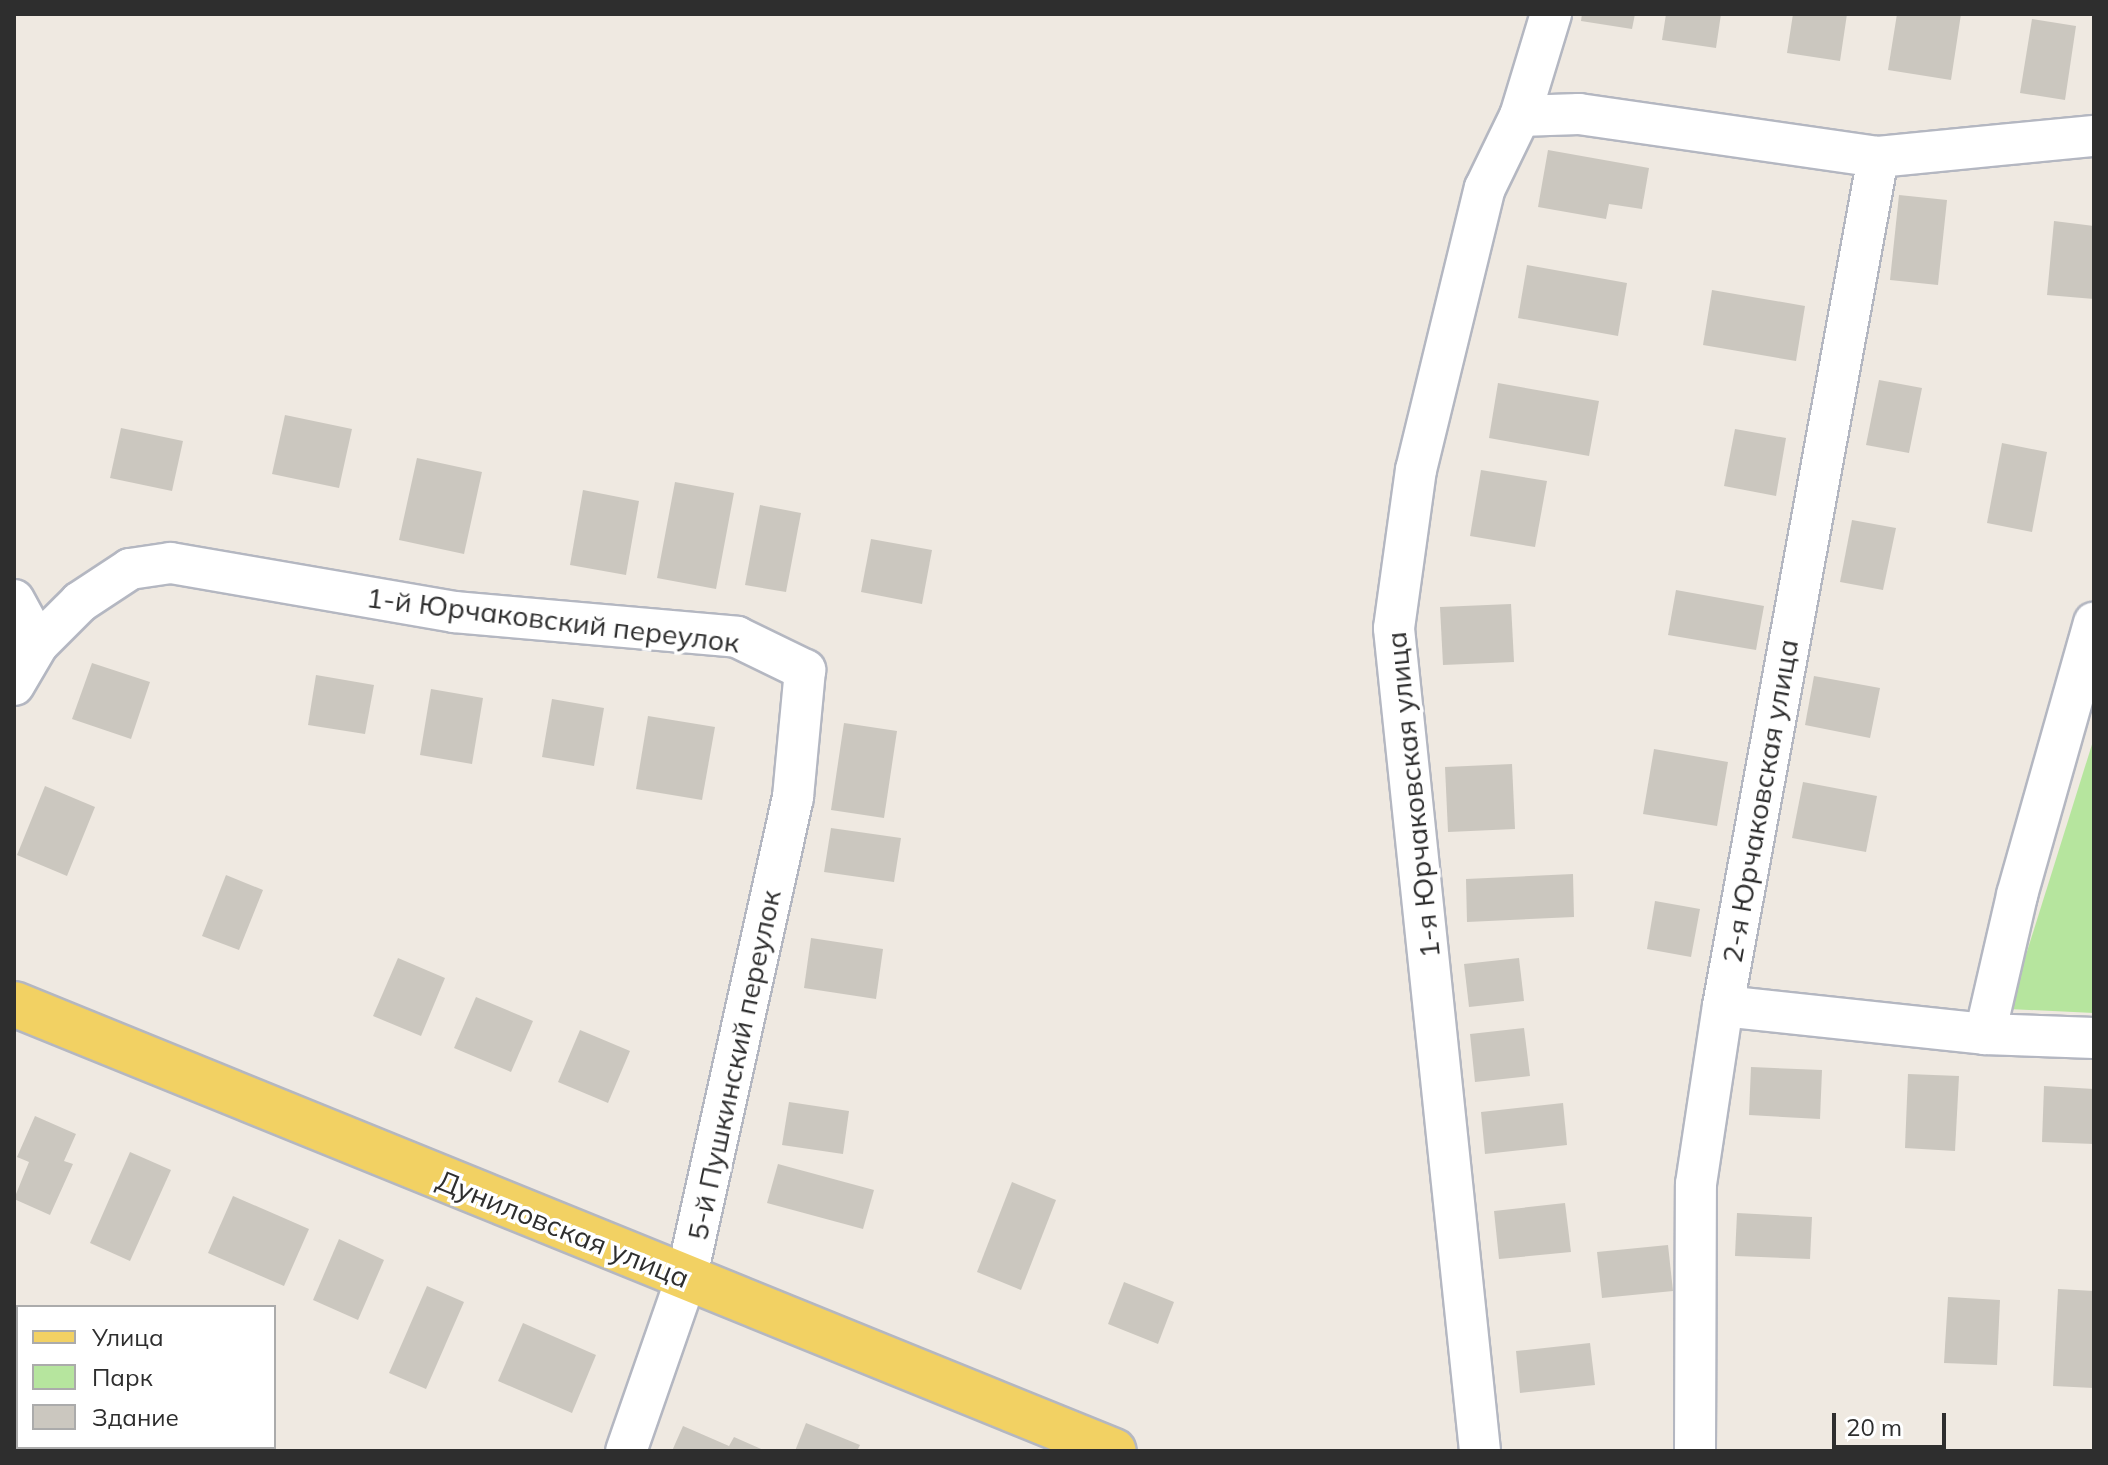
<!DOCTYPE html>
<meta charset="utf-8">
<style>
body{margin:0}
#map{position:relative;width:2108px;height:1465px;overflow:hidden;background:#efe9e1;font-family:Mulish,sans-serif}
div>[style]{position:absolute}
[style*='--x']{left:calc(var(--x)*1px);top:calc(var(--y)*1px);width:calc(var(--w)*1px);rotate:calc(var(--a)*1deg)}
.green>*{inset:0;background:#b6e59e}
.building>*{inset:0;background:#cbc7bf}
.roads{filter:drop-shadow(2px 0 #b4b7c1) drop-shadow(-2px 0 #b4b7c1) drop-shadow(0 2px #b4b7c1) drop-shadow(0 -2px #b4b7c1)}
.minor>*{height:40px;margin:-20px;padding:0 20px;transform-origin:20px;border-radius:20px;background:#fff}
.major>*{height:44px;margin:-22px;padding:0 22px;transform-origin:22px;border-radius:22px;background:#f2d163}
span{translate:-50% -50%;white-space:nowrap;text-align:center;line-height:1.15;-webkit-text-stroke:7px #fff;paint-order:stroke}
.street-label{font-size:28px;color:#2e2e2e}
.frame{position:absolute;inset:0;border:16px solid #2e2e2e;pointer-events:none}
.legend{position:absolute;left:16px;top:1305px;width:260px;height:144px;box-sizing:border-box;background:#fff;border:2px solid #ababab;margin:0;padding:10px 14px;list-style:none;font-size:24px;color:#2e2e2e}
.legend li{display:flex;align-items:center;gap:16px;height:40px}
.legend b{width:40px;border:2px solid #ababab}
.scale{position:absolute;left:1832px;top:1413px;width:114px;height:36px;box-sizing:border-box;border:4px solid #2e2e2e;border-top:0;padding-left:10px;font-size:24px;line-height:28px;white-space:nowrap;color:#2e2e2e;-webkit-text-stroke:6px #fff;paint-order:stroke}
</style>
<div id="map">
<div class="green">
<div style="clip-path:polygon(2094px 738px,2094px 1013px,2009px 1009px)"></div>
</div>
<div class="building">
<div style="clip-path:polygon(1582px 14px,1635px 14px,1632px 29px,1581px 21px)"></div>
<div style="clip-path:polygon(1666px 14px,1721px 14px,1716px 48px,1662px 40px)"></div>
<div style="clip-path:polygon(1793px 14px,1847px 14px,1840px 61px,1787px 53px)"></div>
<div style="clip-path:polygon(1897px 14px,1961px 14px,1951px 80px,1888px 70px)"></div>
<div style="clip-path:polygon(2032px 19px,2076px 26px,2065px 100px,2020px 93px)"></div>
<div style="clip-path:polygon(1548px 150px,1649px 168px,1642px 209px,1609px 204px,1606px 219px,1538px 207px)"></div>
<div style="clip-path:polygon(1899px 195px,1947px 200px,1938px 285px,1890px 280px)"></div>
<div style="clip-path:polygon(2054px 221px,2094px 226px,2094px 299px,2047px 295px)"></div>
<div style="clip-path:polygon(1527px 265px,1627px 283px,1618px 336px,1518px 318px)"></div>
<div style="clip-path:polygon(1712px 290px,1805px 306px,1796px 361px,1703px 345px)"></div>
<div style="clip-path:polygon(1879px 380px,1922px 388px,1909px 453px,1866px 445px)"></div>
<div style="clip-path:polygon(1498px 383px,1599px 401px,1589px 456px,1489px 438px)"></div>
<div style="clip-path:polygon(285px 415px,352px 429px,339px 488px,272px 474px)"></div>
<div style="clip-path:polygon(121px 428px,183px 441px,172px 491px,110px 478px)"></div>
<div style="clip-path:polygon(1735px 429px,1786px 438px,1776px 496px,1724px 486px)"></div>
<div style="clip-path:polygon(2002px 443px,2047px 452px,2032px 532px,1987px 523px)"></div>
<div style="clip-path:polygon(417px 458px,482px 472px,464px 554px,399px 540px)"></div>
<div style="clip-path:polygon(1481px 470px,1547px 481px,1535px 547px,1470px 536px)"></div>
<div style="clip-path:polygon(675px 482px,734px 493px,716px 589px,657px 578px)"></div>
<div style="clip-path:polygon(583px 490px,639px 501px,626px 575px,570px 565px)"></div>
<div style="clip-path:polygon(760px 505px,801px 513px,786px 592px,745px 585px)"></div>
<div style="clip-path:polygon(1852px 520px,1896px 528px,1883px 590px,1840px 582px)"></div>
<div style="clip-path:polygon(871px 539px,932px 550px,922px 604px,861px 592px)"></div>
<div style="clip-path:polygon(1676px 590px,1764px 606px,1756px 650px,1668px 635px)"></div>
<div style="clip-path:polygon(1511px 604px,1514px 662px,1443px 665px,1440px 607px)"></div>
<div style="clip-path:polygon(92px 663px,150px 682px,131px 739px,72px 719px)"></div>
<div style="clip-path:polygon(316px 675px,374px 685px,365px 734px,308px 725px)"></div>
<div style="clip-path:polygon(1814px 676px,1880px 688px,1870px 738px,1805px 725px)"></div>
<div style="clip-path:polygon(431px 689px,483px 698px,472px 764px,420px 755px)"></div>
<div style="clip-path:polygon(552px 699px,604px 708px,594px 766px,542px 757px)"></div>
<div style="clip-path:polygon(648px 716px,715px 727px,702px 800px,636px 789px)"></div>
<div style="clip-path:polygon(844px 723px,897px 731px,884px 818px,831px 810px)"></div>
<div style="clip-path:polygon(1654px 749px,1728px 762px,1717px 826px,1643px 814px)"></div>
<div style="clip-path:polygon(1512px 764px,1515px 829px,1448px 832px,1445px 767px)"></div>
<div style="clip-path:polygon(1803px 782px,1877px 796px,1866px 852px,1792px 838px)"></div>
<div style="clip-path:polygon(45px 786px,95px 807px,67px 876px,17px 855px)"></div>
<div style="clip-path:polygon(831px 828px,901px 838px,894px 882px,824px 872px)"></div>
<div style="clip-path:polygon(1573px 874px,1574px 917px,1467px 922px,1466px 879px)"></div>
<div style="clip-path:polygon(226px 875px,263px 890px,239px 950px,202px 936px)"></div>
<div style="clip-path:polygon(1655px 901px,1700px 909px,1691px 957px,1647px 949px)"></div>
<div style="clip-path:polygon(811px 938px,883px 949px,876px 999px,804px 988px)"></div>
<div style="clip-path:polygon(398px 958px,445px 978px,421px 1036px,373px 1016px)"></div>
<div style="clip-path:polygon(1519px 958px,1524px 1001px,1469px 1007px,1464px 964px)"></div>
<div style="clip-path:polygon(476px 997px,533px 1021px,511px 1072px,454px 1048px)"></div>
<div style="clip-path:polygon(1524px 1028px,1530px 1076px,1475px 1082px,1470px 1034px)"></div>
<div style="clip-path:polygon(580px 1030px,630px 1051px,608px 1103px,558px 1082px)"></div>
<div style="clip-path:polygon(1751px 1067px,1822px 1070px,1820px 1119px,1749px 1115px)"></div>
<div style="clip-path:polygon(1908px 1074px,1959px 1076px,1955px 1151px,1905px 1148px)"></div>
<div style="clip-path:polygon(2044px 1086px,2094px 1089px,2094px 1144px,2042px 1142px)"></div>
<div style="clip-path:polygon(789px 1102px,849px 1111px,843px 1154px,782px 1145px)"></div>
<div style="clip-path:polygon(1563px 1103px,1567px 1145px,1485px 1154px,1481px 1112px)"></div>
<div style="clip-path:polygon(35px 1116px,76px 1134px,64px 1161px,73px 1164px,50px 1215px,14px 1199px,29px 1162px,17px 1157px)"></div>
<div style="clip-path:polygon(130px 1152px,171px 1170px,130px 1261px,90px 1243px)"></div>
<div style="clip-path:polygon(778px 1164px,874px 1190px,863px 1229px,767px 1203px)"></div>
<div style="clip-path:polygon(1012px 1182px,1056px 1200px,1021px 1290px,977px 1272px)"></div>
<div style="clip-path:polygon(233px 1196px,309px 1229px,284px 1286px,208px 1253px)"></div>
<div style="clip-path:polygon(1565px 1203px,1571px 1252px,1499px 1259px,1494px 1211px)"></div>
<div style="clip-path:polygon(1737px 1213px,1812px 1217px,1810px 1259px,1735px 1256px)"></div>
<div style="clip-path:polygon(339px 1239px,384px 1260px,358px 1320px,313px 1300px)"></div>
<div style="clip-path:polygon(1668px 1245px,1673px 1291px,1602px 1298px,1597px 1252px)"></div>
<div style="clip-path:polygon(1124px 1282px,1174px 1302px,1158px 1344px,1108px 1324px)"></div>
<div style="clip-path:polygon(427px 1286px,464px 1302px,426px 1389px,389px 1373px)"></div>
<div style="clip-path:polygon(2058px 1289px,2094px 1291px,2094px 1388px,2053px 1386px)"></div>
<div style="clip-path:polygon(1948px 1297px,2000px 1300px,1997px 1365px,1944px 1363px)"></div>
<div style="clip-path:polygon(523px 1323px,596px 1355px,572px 1413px,498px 1381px)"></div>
<div style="clip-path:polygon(1590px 1343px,1595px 1385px,1520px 1393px,1516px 1351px)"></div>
<div style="clip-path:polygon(806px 1423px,860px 1445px,857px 1451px,795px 1451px)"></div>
<div style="clip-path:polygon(683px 1426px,729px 1446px,734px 1437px,766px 1451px,672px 1451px)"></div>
</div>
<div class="roads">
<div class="minor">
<div style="--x:1520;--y:116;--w:59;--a:-1.9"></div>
<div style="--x:1579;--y:114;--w:302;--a:8.2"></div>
<div style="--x:1878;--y:157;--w:217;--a:-5.6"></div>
<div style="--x:14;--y:600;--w:50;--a:61.4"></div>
<div style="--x:14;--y:685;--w:48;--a:-59.7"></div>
<div style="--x:38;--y:644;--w:59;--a:-45"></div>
<div style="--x:80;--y:602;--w:60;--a:-33.4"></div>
<div style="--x:130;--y:569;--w:41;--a:-8.3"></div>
<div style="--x:171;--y:563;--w:287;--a:9.8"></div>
<div style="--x:454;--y:612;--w:284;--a:5"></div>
<div style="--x:737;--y:637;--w:76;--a:25.9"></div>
<div style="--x:805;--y:670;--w:128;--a:95.4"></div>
<div style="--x:793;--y:797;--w:494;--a:102.5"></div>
<div style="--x:686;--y:1279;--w:182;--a:109.2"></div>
<div style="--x:1723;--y:1006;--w:263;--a:6.1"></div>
<div style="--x:1985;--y:1034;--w:109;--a:2.1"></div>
<div style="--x:1985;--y:1034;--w:143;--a:-77"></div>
<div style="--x:2017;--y:895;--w:283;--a:-74.2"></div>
<div style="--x:1480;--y:1451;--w:827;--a:-95.97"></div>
<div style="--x:1394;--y:628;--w:160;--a:-82.1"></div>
<div style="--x:1416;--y:470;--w:290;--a:-76.3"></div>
<div style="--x:1485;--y:188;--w:80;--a:-64.1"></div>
<div style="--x:1520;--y:116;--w:107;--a:-73.1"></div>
<div style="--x:1695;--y:1451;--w:267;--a:-89.8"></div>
<div style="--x:1696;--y:1184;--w:180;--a:-81.4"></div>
<div style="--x:1723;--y:1006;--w:863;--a:-79.65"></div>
</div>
<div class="major">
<div style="--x:14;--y:1004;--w:1187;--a:22.12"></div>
</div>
</div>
<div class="street-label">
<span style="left:553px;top:620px;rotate:7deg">1-й Юрчаковский переулок</span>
<span style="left:1413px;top:795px;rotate:-96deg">1-я Юрчаковская улица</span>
<span style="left:1760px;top:801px;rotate:-80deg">2-я Юрчаковская улица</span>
<span style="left:734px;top:1065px;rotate:-78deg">5-й Пушкинский переулок</span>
<span style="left:563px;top:1229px;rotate:22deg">Дуниловская улица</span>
</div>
<div class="frame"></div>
<ul class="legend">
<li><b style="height:10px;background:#f2d163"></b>Улица</li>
<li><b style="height:22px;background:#b6e59e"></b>Парк</li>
<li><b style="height:22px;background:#cbc7bf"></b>Здание</li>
</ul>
<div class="scale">20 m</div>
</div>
